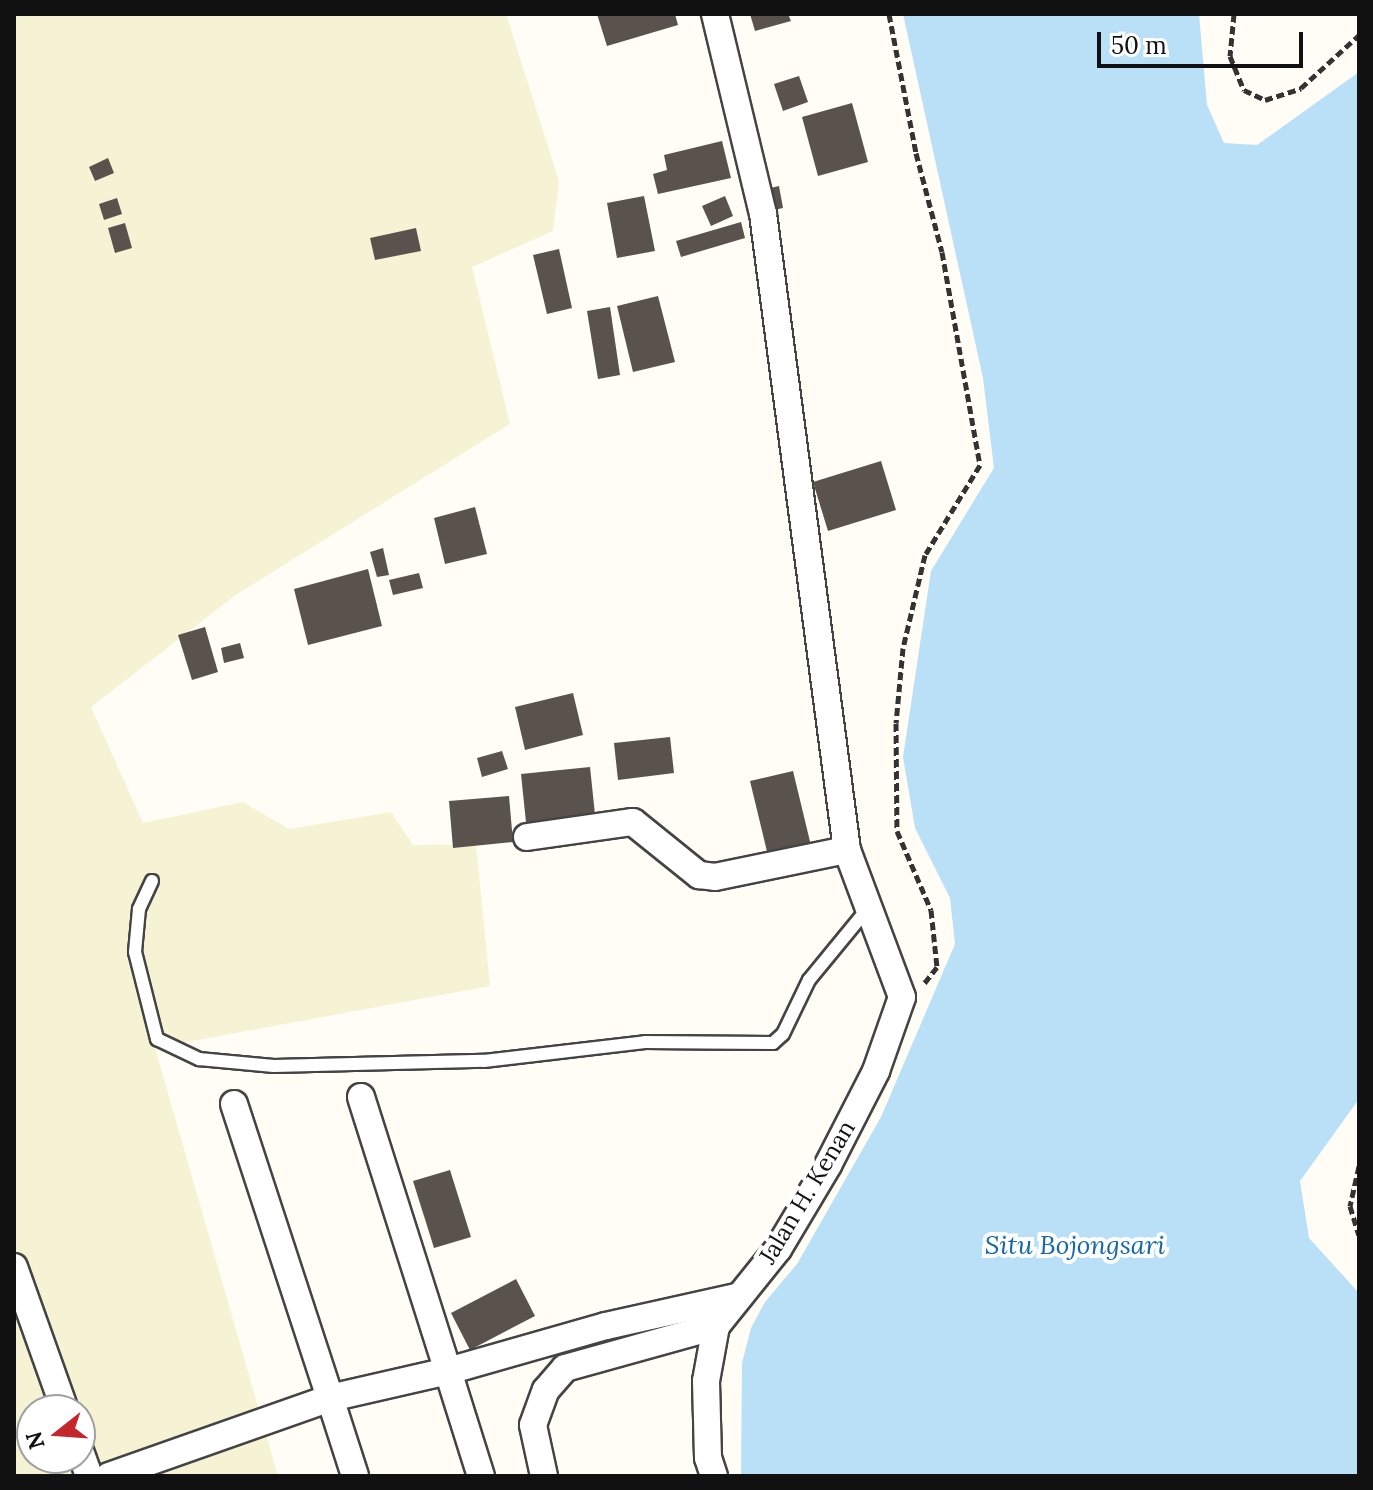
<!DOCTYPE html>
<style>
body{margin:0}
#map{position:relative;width:1373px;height:1490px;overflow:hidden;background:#fffdf5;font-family:Lora,serif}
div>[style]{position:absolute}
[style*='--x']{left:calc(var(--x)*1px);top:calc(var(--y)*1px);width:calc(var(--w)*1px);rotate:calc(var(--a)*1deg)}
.farmland>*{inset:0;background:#f6f3d4}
.water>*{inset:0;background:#b9e0f7}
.building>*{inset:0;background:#5a524d}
.path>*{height:5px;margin-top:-2.5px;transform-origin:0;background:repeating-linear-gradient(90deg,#333 0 8px,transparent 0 12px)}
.roads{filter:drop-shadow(2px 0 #444) drop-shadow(-2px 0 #444) drop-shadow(0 2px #444) drop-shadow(0 -2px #444)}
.lane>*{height:12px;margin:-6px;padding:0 6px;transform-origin:6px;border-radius:6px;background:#fff}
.street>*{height:26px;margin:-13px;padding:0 13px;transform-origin:13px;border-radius:13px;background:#fff}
span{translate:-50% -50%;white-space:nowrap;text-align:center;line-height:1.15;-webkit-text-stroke:8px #fff;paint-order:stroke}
.street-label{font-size:24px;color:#111}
.water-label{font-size:26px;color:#1768a6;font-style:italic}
.frame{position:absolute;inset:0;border:16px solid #111;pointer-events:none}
.north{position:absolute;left:16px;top:1394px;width:80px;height:80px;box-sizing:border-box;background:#fff;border:2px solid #a0a0a0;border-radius:50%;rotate:253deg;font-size:22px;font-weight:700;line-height:32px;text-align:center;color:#111}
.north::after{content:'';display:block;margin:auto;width:28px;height:36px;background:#c4262e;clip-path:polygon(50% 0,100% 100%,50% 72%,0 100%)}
.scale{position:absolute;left:1097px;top:32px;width:206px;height:36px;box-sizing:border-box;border:4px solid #111;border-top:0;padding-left:10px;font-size:24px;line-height:28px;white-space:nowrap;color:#111;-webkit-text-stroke:6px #fff;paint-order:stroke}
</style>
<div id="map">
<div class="farmland">
<div style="clip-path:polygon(evenodd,14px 14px,506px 14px,559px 181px,553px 231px,472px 267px,510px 424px,237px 594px,91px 707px,143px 823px,243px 802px,289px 829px,391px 812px,413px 845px,476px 844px,490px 986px,155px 1048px,278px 1476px,14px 1476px,14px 14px,32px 1410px,80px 1410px,80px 1458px,32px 1458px,32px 1410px)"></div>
</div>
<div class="water">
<div style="clip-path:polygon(903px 14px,1199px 14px,1207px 105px,1224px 143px,1257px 145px,1359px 72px,1359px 1099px,1300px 1181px,1309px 1238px,1359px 1293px,1359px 1476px,741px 1476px,742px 1363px,751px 1328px,765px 1302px,797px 1264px,881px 1117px,955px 944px,950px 898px,915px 828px,903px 757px,931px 571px,994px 468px,983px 378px)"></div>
</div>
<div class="building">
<div style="clip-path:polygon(597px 14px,675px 14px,678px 25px,607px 46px)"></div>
<div style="clip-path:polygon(750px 14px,788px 14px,791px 21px,755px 31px)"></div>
<div style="clip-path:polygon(799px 76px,808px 102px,783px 111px,774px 84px)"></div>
<div style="clip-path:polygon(852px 103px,868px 162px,818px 176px,802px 117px)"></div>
<div style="clip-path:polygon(722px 141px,731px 178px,658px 194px,653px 174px,667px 170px,664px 155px)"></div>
<div style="clip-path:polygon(108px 158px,114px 173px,95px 181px,89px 167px)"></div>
<div style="clip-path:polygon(779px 186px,783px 208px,769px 211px,766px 189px)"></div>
<div style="clip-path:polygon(644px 196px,655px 251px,617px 258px,607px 203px)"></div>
<div style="clip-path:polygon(725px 196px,733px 216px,711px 226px,702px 206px)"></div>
<div style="clip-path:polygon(117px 198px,122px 214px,104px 220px,99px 204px)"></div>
<div style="clip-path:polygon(741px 222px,745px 238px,681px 257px,676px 241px)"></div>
<div style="clip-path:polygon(125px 223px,132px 248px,115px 253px,108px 228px)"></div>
<div style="clip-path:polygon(416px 228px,421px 251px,375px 260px,370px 238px)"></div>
<div style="clip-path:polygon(559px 249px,572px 308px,547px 314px,533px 255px)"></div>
<div style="clip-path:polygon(658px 296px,675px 362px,633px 372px,617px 306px)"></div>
<div style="clip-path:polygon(610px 307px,620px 375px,598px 379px,587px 311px)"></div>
<div style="clip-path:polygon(881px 461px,896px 510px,828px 531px,813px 482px)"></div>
<div style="clip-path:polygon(475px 507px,487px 554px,445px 564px,434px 518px)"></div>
<div style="clip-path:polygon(383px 548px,389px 575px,377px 577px,370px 552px)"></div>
<div style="clip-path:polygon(368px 569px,382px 626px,308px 645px,294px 589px)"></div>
<div style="clip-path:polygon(419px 573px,423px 588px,393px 595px,389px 580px)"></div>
<div style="clip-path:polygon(205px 627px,218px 672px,192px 680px,178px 635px)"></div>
<div style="clip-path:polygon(240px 643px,244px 658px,224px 663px,221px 648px)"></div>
<div style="clip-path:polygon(573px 693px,583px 735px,525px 750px,515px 707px)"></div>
<div style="clip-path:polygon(670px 737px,674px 773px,618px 780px,614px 743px)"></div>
<div style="clip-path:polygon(502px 751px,508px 769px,482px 777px,477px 758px)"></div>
<div style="clip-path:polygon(590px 767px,596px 824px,527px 832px,521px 774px)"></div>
<div style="clip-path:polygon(793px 771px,813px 854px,770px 864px,750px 781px)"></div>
<div style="clip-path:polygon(509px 796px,513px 842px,453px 848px,449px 801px)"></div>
<div style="clip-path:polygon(450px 1170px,471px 1237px,434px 1248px,413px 1181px)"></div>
<div style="clip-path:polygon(516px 1279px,535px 1316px,470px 1350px,451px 1313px)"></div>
</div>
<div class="path">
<div style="--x:889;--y:14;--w:142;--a:79"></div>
<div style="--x:916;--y:153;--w:102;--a:75.3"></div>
<div style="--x:942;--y:252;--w:216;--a:79.9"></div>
<div style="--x:980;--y:465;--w:105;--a:121.4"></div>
<div style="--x:925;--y:555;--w:96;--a:103.3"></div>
<div style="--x:903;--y:648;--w:75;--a:95.3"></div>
<div style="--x:896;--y:723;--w:108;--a:89.5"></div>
<div style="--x:897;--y:831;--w:86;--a:66.7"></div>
<div style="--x:931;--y:910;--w:57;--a:84"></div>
<div style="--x:937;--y:967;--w:23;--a:128"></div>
<div style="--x:1234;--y:14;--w:42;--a:95.4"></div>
<div style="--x:1230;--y:56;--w:37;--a:68"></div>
<div style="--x:1244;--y:90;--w:23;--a:25"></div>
<div style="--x:1265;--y:100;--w:38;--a:-18"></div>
<div style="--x:1301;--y:88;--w:79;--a:-42.4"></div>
<div style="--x:1359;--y:1166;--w:41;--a:102.7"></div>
<div style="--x:1350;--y:1206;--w:30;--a:73"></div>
</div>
<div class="roads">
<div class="lane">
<div style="--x:152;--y:881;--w:31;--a:115"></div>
<div style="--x:139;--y:909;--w:43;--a:95.3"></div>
<div style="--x:135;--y:952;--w:90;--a:75.8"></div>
<div style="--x:157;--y:1039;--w:47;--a:25.5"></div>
<div style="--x:199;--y:1059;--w:75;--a:5.3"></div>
<div style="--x:274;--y:1066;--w:210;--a:-1.4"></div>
<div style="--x:484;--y:1061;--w:162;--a:-6.7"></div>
<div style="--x:645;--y:1042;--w:128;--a:0.4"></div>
<div style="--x:773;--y:1043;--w:13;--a:-42"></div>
<div style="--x:783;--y:1034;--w:60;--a:-64.3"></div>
<div style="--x:809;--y:980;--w:94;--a:-50.6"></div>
</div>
<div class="street">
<div style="--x:527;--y:837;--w:107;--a:-8.1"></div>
<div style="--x:633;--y:822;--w:85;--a:38.8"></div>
<div style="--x:699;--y:875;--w:16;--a:7"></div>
<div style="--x:715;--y:877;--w:135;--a:-11.6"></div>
<div style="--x:361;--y:1097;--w:287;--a:72.4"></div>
<div style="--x:448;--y:1371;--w:164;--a:-15.9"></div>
<div style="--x:606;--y:1326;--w:137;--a:-12.6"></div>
<div style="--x:234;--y:1104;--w:309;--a:71.9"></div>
<div style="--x:330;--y:1398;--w:121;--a:-12.9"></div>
<div style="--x:448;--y:1371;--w:110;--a:72.6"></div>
<div style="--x:14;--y:1267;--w:152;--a:70.4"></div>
<div style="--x:80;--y:1451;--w:27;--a:70"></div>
<div style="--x:109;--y:1476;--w:234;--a:-19.4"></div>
<div style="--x:330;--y:1398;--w:82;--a:72.2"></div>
<div style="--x:544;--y:1476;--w:52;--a:-102.2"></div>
<div style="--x:533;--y:1425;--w:37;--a:-70"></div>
<div style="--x:546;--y:1390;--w:29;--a:-49"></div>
<div style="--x:565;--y:1368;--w:157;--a:-15.5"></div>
<div style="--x:714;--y:1476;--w:19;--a:-108"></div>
<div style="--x:708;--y:1458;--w:77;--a:-91.5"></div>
<div style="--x:706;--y:1381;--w:56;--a:-79.7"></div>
<div style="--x:716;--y:1326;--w:99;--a:-51.2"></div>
<div style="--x:778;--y:1249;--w:98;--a:-59.2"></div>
<div style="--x:828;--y:1165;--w:106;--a:-62.9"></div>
<div style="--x:876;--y:1071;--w:78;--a:-70.6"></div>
<div style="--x:902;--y:997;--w:157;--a:-110.5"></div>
<div style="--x:847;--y:850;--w:642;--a:-97.52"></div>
<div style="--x:763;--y:214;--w:206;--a:-103.5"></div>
</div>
</div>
<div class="street-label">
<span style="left:807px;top:1192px;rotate:-59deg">Jalan H. Kenan</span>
</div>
<div class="water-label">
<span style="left:1075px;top:1245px">Situ Bojongsari</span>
</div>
<div class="frame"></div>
<div class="north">N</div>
<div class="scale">50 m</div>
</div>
